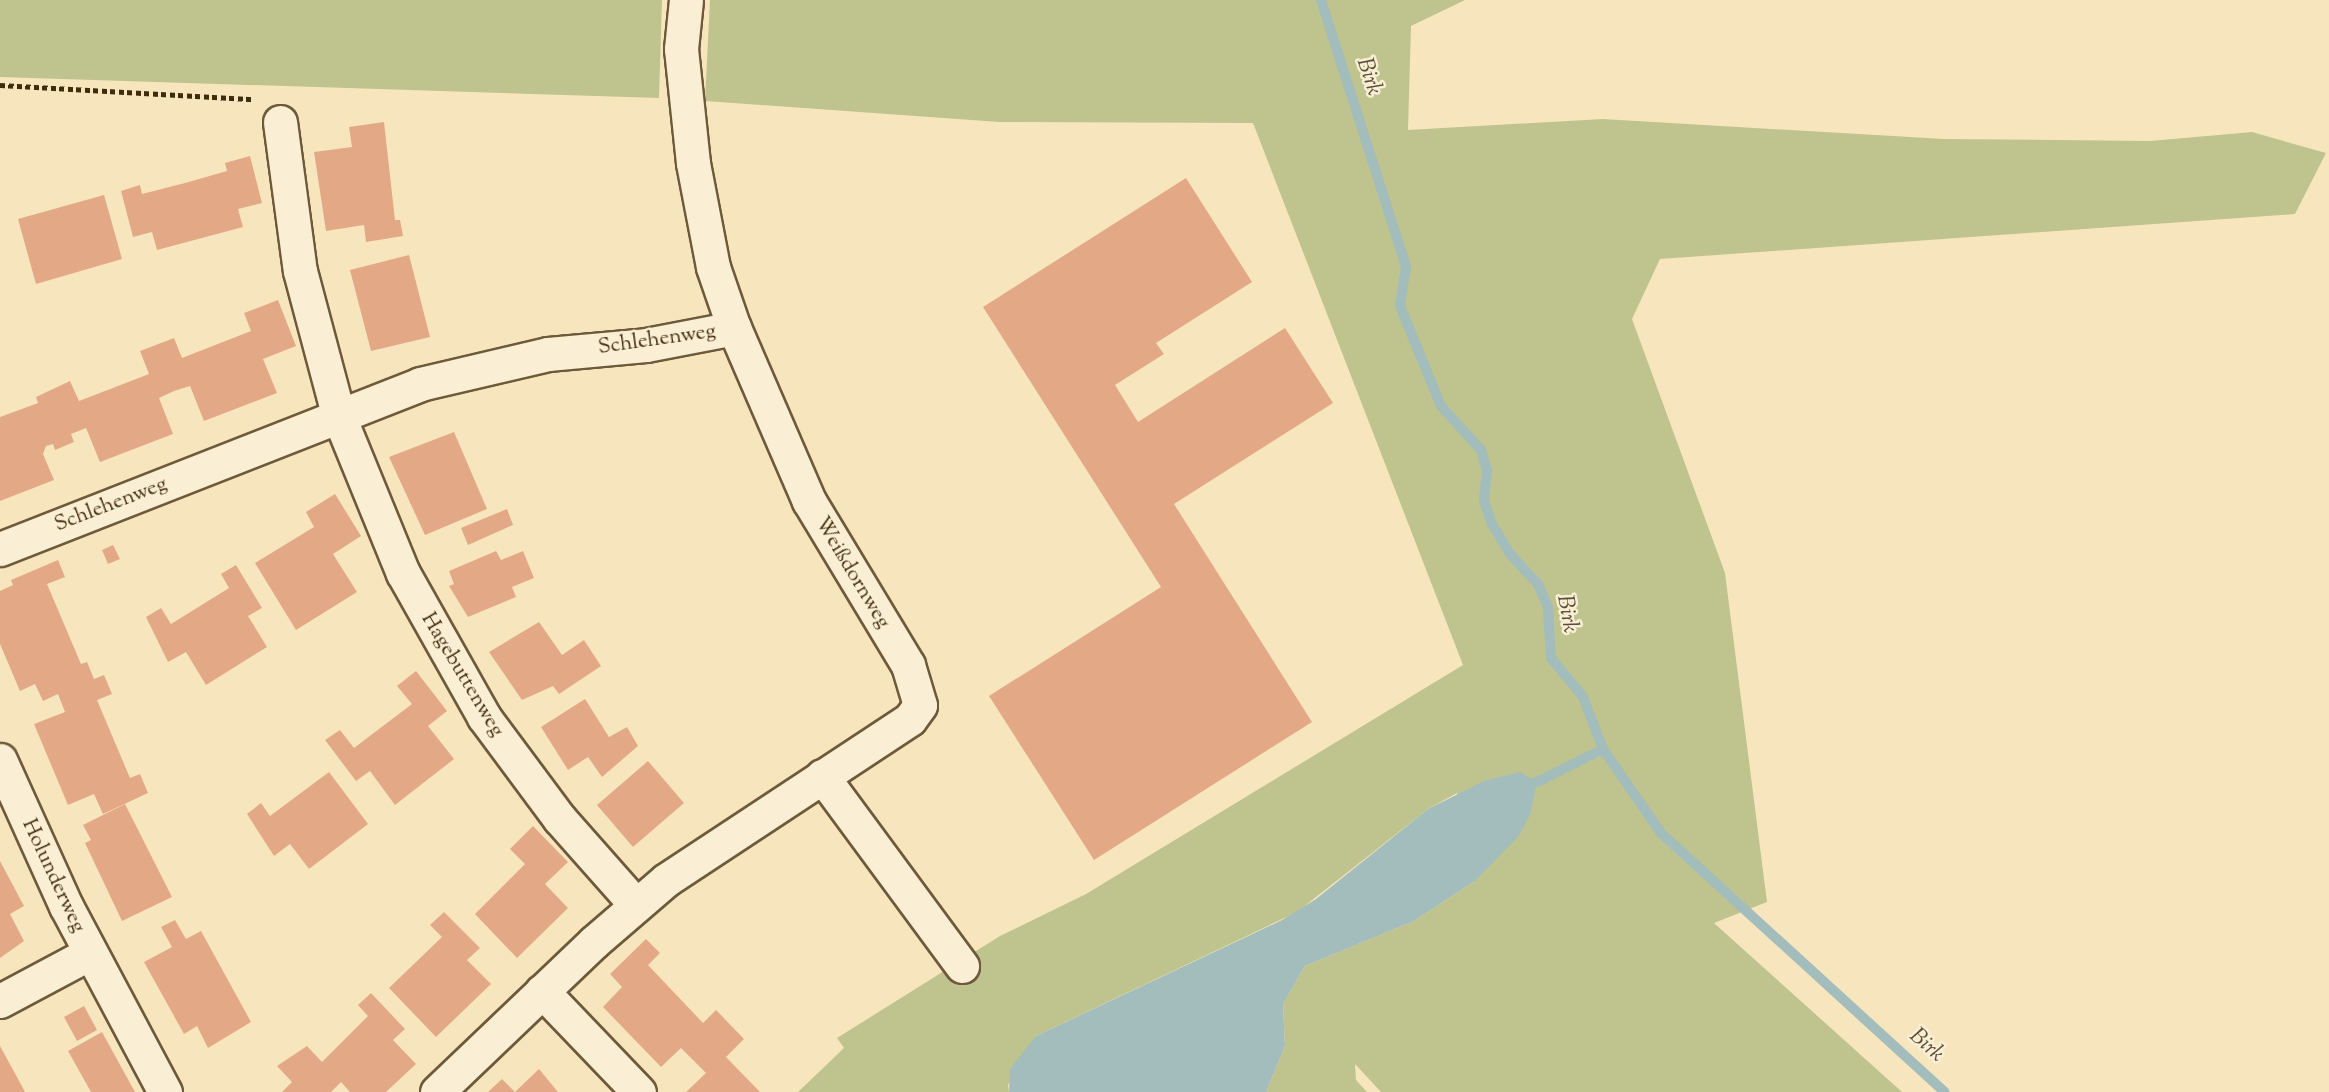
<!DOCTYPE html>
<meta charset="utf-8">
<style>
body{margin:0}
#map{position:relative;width:2329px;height:1092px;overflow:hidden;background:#f7e6bd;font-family:"Sorts Mill Goudy",serif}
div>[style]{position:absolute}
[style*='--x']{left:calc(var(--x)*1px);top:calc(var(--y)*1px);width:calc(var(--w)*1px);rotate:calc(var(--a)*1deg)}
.green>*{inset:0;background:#bfc48f}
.water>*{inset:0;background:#a3bcbc}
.stream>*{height:10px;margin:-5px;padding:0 5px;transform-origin:5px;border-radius:5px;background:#a3bcbc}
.building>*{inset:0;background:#e3a986}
.path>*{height:4.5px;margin-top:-2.25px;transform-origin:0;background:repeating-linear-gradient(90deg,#412b0f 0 5px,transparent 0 8.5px)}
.roads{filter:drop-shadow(2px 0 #6e5a3a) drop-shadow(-2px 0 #6e5a3a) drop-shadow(0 2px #6e5a3a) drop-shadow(0 -2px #6e5a3a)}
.minor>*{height:33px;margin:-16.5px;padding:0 16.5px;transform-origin:16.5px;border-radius:16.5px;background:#faefd4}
span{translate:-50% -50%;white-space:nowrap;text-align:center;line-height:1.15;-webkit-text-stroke:5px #faefd4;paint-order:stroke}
.street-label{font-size:21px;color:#412b0f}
.water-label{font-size:23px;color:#5a4f3a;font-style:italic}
</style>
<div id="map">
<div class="green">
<div style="clip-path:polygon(0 0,662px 0,659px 98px,0 77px)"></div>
<div style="clip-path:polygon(710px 0,1465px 0,1411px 26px,1408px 130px,1603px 119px,1944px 139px,2150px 141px,2252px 132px,2326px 153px,2295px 214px,1660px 259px,1632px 319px,1725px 573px,1767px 902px,1714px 923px,1902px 1092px,1381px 1092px,1355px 1064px,1356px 1080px,1367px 1092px,1266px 1092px,1285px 1046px,1283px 1004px,1305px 966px,1414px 921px,1475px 881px,1457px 793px,1428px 809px,1297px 912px,1036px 1036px,1008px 1085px,1009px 1092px,798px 1092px,844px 1048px,837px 1038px,1000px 936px,1086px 894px,1463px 665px,1253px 123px,999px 122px,705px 101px)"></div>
</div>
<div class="water">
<div style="clip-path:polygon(1520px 772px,1537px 782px,1530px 815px,1518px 837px,1475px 881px,1414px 921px,1305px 966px,1283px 1004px,1285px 1046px,1266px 1092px,1009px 1092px,1010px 1069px,1036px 1036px,1282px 920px,1316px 899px,1428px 809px,1484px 781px)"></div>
</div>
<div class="stream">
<div style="--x:1321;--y:0;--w:280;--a:72.3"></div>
<div style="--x:1406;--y:267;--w:39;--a:99"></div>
<div style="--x:1400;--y:306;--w:108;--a:67.7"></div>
<div style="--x:1441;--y:406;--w:59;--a:47.7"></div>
<div style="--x:1481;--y:450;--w:22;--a:74"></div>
<div style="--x:1487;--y:471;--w:30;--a:96"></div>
<div style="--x:1484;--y:501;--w:24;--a:71"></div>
<div style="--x:1492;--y:524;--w:35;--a:59"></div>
<div style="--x:1510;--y:554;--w:41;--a:47"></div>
<div style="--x:1538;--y:584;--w:25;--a:67"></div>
<div style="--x:1548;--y:607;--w:51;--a:86.6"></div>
<div style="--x:1551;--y:658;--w:50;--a:50.6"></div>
<div style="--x:1583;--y:697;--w:56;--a:69"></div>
<div style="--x:1603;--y:749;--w:102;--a:55.4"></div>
<div style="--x:1661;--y:833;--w:384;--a:42.4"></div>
<div style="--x:1537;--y:782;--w:74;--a:-26.6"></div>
</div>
<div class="building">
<div style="clip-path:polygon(384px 122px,395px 220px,400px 220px,403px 236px,366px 242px,364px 225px,326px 231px,314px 152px,352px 147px,349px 127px)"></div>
<div style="clip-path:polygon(250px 156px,262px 203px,238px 209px,243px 227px,157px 250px,152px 232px,133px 237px,121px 191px,140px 185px,142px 194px,185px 183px,227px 171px,225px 163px)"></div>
<div style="clip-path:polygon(1186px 178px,1252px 282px,1156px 343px,1164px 354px,1115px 385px,1138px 422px,1285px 328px,1333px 403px,1174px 504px,1312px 722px,1094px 860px,989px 696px,1161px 587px,983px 307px)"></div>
<div style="clip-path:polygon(104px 195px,122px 259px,36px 284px,18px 219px)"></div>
<div style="clip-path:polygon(409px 255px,430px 337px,371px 351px,350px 270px)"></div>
<div style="clip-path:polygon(278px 300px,296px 346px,263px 359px,277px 393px,204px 421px,190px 386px,174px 391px,159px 398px,173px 434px,100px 462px,86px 428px,71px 434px,74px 442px,55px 450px,53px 444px,46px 446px,43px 454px,54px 480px,0 501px,0 417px,38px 403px,36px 397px,70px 381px,79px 401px,149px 374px,140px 351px,174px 338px,182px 358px,251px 331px,244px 313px)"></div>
<div style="clip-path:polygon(454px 432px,487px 509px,425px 535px,389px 457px)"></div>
<div style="clip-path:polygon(335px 494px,361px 536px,333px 554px,357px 592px,296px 630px,255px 563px,314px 527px,306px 512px)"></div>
<div style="clip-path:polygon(507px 509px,513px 525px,468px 545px,461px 528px)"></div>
<div style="clip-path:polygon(113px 545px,120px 559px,108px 564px,102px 550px)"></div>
<div style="clip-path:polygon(496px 551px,501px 560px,523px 551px,534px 578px,512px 587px,516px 597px,468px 617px,449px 586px,454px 584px,449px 571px)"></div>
<div style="clip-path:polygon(58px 560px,65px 577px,47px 584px,81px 664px,87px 662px,94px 679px,104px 675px,112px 694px,97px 700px,130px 778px,140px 774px,148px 793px,103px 814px,94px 794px,68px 805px,34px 724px,65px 712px,58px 694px,43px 701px,35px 684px,20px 691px,0 644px,0 591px,13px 585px,11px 580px)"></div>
<div style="clip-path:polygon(236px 565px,262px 608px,248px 616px,267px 647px,206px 685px,186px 652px,168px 662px,146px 617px,161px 608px,171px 624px,229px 588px,221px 574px)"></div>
<div style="clip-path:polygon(539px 622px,562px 655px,584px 640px,601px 666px,559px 694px,553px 686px,522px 700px,489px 652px)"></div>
<div style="clip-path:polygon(416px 671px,447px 711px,428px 726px,454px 759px,395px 805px,370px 771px,356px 781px,325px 740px,340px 730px,354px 748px,412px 704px,397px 686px)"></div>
<div style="clip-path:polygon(585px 699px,609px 737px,627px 727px,638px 746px,602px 777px,588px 757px,568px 770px,541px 727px)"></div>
<div style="clip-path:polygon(648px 761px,684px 803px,633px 847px,597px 805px)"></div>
<div style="clip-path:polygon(329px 772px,368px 824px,309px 869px,290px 844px,274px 856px,247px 814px,261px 803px,270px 816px)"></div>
<div style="clip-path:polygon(125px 804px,172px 897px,122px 921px,85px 843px,91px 840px,83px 825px)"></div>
<div style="clip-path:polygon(533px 826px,568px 862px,545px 884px,568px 908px,517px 958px,475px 914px,525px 864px,510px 849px)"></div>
<div style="clip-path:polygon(0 861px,24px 906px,10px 914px,24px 941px,0 958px)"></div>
<div style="clip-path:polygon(444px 912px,480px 948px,467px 960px,491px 984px,436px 1037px,389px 988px,442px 937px,430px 925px)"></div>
<div style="clip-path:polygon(175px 920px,186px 939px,201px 931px,251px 1022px,208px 1048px,197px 1026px,184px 1034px,144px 962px,172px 947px,161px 927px)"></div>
<div style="clip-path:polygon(646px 939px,660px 953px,648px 965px,703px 1023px,716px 1010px,744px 1039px,726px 1057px,760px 1092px,686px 1092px,706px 1073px,681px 1048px,661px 1067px,603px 1007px,622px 987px,610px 974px)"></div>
<div style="clip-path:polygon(371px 993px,405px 1029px,393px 1040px,416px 1064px,386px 1092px,350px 1092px,341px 1082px,331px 1092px,282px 1092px,292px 1082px,277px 1066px,307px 1046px,322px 1062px,368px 1016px,358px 1005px)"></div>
<div style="clip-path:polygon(84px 1006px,97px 1030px,77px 1041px,64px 1017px)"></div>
<div style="clip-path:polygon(102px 1032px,119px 1063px,135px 1092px,91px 1092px,68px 1051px)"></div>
<div style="clip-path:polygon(0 1046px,17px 1077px,25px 1092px,0 1092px)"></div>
<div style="clip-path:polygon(539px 1069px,558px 1092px,515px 1092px)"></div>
<div style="clip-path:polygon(502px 1079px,515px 1092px,488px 1092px)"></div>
</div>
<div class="path">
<div style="--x:0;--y:85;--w:254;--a:3.2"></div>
</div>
<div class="roads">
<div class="minor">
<div style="--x:280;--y:122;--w:150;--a:82.4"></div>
<div style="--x:300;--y:271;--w:148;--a:75.1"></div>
<div style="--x:338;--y:414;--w:172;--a:67.8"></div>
<div style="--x:403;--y:573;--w:165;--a:60.6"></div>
<div style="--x:484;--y:717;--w:126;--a:53.4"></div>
<div style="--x:559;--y:818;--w:116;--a:48.5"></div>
<div style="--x:0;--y:549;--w:451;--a:-21.4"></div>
<div style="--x:420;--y:384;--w:131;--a:-13.2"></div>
<div style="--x:548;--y:354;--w:98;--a:-5.2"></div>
<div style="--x:646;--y:345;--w:90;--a:-10.9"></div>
<div style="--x:734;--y:328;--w:65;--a:-109"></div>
<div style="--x:713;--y:267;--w:106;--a:-100.9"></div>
<div style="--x:693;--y:163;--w:115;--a:-96"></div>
<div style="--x:681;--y:49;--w:49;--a:-84.2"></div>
<div style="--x:0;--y:760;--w:160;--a:65.7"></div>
<div style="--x:66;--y:906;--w:211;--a:62"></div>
<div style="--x:822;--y:776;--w:236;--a:53.6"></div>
<div style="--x:542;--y:991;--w:140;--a:46.2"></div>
<div style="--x:0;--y:1001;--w:102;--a:-28.1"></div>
<div style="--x:437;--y:1092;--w:217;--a:-43.7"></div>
<div style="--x:594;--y:942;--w:95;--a:-40.7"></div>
<div style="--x:666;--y:880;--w:292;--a:-33.4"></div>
<div style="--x:910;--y:719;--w:17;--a:-54"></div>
<div style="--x:920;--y:705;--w:42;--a:-106.7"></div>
<div style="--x:908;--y:665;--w:192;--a:-121.1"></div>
<div style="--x:809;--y:501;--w:189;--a:-113.4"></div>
</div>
</div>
<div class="street-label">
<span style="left:657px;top:340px;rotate:-8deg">Schlehenweg</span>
<span style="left:111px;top:505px;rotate:-21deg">Schlehenweg</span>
<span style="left:852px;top:573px;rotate:59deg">Weißdornweg</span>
<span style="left:462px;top:675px;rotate:59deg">Hagebuttenweg</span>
<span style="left:53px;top:876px;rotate:65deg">Holunderweg</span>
</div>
<div class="water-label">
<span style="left:1368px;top:77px;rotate:72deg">Birk</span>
<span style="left:1566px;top:614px;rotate:80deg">Birk</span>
<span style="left:1926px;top:1046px;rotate:42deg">Birk</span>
</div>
</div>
